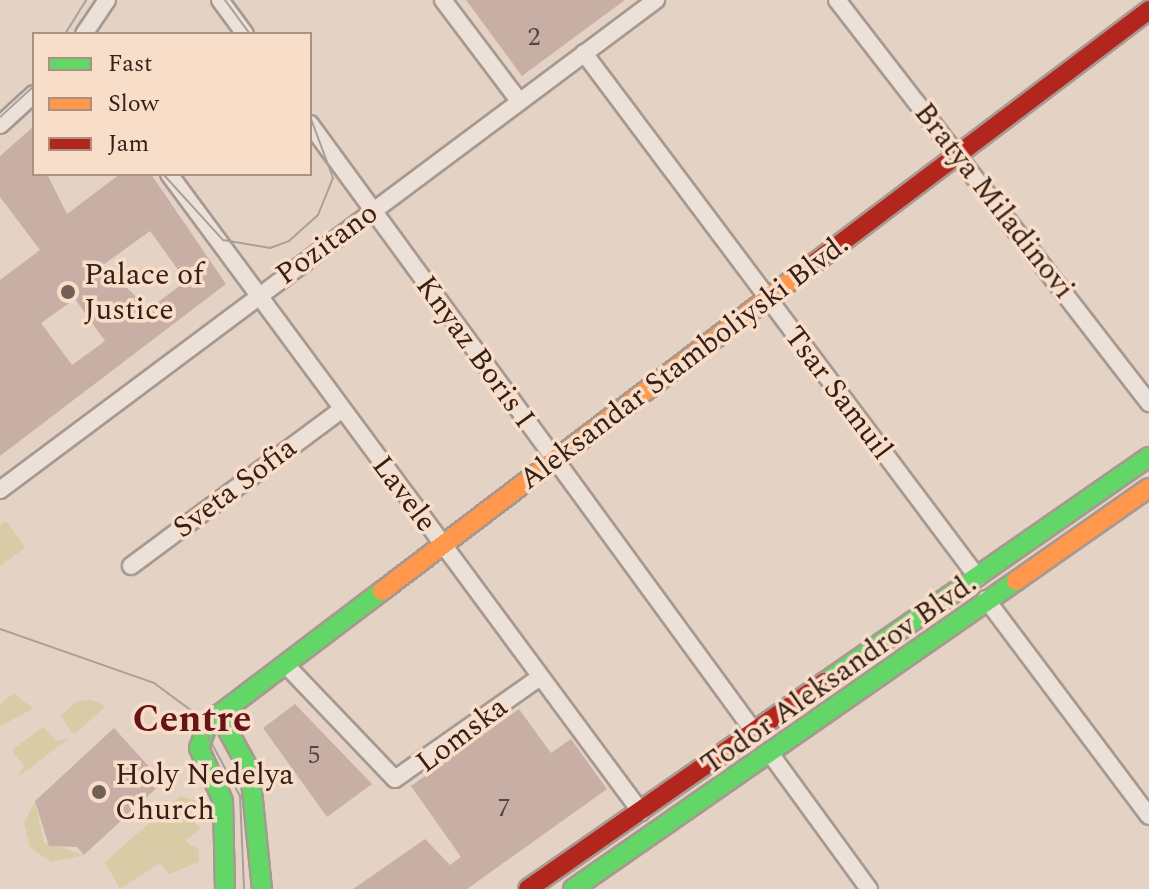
<!DOCTYPE html>
<style>
body{margin:0}
#map{position:relative;width:1149px;height:889px;overflow:hidden;background:#e4d3c5;font-family:Spectral,serif}
div>[style]{position:absolute}
[style*='--x']{left:calc(var(--x)*1px);top:calc(var(--y)*1px);width:calc(var(--w)*1px);rotate:calc(var(--a)*1deg)}
.green>*{inset:0;background:#d8cca6}
.building>*{inset:0;background:#c8afa6}
.roads{filter:drop-shadow(2px 0 #a89990) drop-shadow(-2px 0 #a89990) drop-shadow(0 2px #a89990) drop-shadow(0 -2px #a89990)}
.street>*{height:16px;margin:-8px;padding:0 8px;transform-origin:8px;border-radius:8px;background:#ebe1d8}
.fast>*{height:18px;margin:-9px;padding:0 9px;transform-origin:9px;border-radius:9px;background:#63d668}
.slow>*{height:18px;margin:-9px;padding:0 9px;transform-origin:9px;border-radius:9px;background:#ff974d}
.jam>*{height:18px;margin:-9px;padding:0 9px;transform-origin:9px;border-radius:9px;background:#b3261e}
.tram>*{height:2px;margin:-1px;padding:0 1px;transform-origin:1px;border-radius:1px;background:#a9a099}
.dots>*{width:22px;height:22px;translate:-50% -50%;box-sizing:border-box;border:4px solid #f8dec8;border-radius:50%}
span{translate:-50% -50%;white-space:nowrap;text-align:center;line-height:1.15;-webkit-text-stroke:7px #f8dec8;paint-order:stroke}
.number-label{font-size:26px;color:#5a443c}
.number-label span{-webkit-text-stroke-width:0}
.street-label{font-size:30px;color:#352019}
.poi-label{font-size:30px;color:#352019}
.left{translate:0 -50%;text-align:left}
.district-label{font-size:38px;color:#651518;font-weight:700}
.legend{position:absolute;left:32px;top:32px;width:280px;height:144px;box-sizing:border-box;background:#f8dec8;border:2px solid #aa9282;margin:0;padding:10px 14px;list-style:none;font-size:24px;color:#352019}
.legend li{display:flex;align-items:center;gap:16px;height:40px}
.legend b{width:40px;border:2px solid #aa9282}
</style>
<div id="map">
<div class="green">
<div style="clip-path:polygon(6px 521px,25px 548px,0 566px,0 525px)"></div>
<div style="clip-path:polygon(14px 693px,33px 709px,0 726px,0 736px,0 704px)"></div>
<div style="clip-path:polygon(91px 700px,106px 706px,74px 735px,61px 716px,77px 701px)"></div>
<div style="clip-path:polygon(43px 727px,57px 741px,68px 739px,18px 777px,24px 766px,12px 750px)"></div>
<div style="clip-path:polygon(180px 796px,198px 801px,191px 818px,200px 829px,185px 841px,199px 850px,199px 862px,169px 874px,160px 863px,120px 889px,105px 862px)"></div>
<div style="clip-path:polygon(35px 801px,44px 842px,84px 855px,51px 862px,30px 847px,24px 823px)"></div>
</div>
<div class="building">
<div style="clip-path:polygon(466px 0,625px 0,522px 76px)"></div>
<div style="clip-path:polygon(evenodd,34px 126px,34px 174px,47px 174px,67px 214px,120px 174px,151px 174px,226px 284px,0 456px,0 280px,40px 250px,0 197px,0 156px,34px 126px,150px 231px,186px 281px,149px 309px,103px 265px,150px 231px,34px 126px,75px 299px,105px 341px,72px 365px,41px 323px,75px 299px)"></div>
<div style="clip-path:polygon(295px 704px,372px 784px,327px 817px,263px 728px)"></div>
<div style="clip-path:polygon(519px 709px,551px 753px,571px 739px,607px 789px,467px 889px,353px 889px,425px 839px,450px 865px,461px 857px,411px 786px)"></div>
<div style="clip-path:polygon(114px 728px,163px 782px,84px 855px,77px 847px,49px 846px,35px 801px)"></div>
</div>
<div class="roads">
<div class="street">
<div style="--x:220;--y:0;--w:42;--a:53.7"></div>
<div style="--x:443;--y:0;--w:126;--a:53"></div>
<div style="--x:837;--y:0;--w:510;--a:52.25"></div>
<div style="--x:84;--y:34;--w:41;--a:-55.9"></div>
<div style="--x:584;--y:53;--w:656;--a:53.11"></div>
<div style="--x:310;--y:124;--w:754;--a:53.84"></div>
<div style="--x:0;--y:125;--w:46;--a:-42.4"></div>
<div style="--x:169;--y:174;--w:794;--a:53.51"></div>
<div style="--x:0;--y:490;--w:819;--a:-36.76"></div>
<div style="--x:131;--y:566;--w:260;--a:-36.6"></div>
<div style="--x:986;--y:599;--w:271;--a:53.1"></div>
<div style="--x:285;--y:664;--w:159;--a:46.3"></div>
<div style="--x:395;--y:779;--w:177;--a:-35.1"></div>
<div style="--x:769;--y:752;--w:170;--a:53.9"></div>
</div>
<div class="fast">
<div style="--x:825;--y:682;--w:394;--a:-34.8"></div>
<div style="--x:219;--y:714;--w:65;--a:61.5"></div>
<div style="--x:250;--y:771;--w:119;--a:84.2"></div>
<div style="--x:225;--y:889;--w:88;--a:-91.3"></div>
<div style="--x:223;--y:801;--w:58;--a:-114.4"></div>
<div style="--x:199;--y:748;--w:27;--a:-70"></div>
<div style="--x:208;--y:723;--w:218;--a:-37.2"></div>
<div style="--x:573;--y:889;--w:540;--a:-34.81"></div>
</div>
<div class="slow">
<div style="--x:1016;--y:581;--w:162;--a:-35"></div>
<div style="--x:382;--y:591;--w:525;--a:-37.18"></div>
</div>
<div class="jam">
<div style="--x:800;--y:274;--w:438;--a:-37.1"></div>
<div style="--x:528;--y:889;--w:362;--a:-34.9"></div>
</div>
</div>
<div class="tram">
<div style="--x:225;--y:0;--w:42;--a:53.7"></div>
<div style="--x:65;--y:34;--w:40;--a:-58"></div>
<div style="--x:0;--y:117;--w:46;--a:-42.4"></div>
<div style="--x:163;--y:174;--w:89;--a:47.7"></div>
<div style="--x:223;--y:240;--w:48;--a:9.7"></div>
<div style="--x:270;--y:248;--w:20;--a:-20"></div>
<div style="--x:289;--y:241;--w:39;--a:-42"></div>
<div style="--x:318;--y:215;--w:40;--a:-68"></div>
<div style="--x:333;--y:178;--w:66;--a:-110.4"></div>
<div style="--x:0;--y:629;--w:163;--a:19.3"></div>
<div style="--x:154;--y:683;--w:52;--a:36.4"></div>
<div style="--x:196;--y:714;--w:93;--a:61.8"></div>
<div style="--x:240;--y:796;--w:93;--a:87.5"></div>
</div>
<div class="dots">
<div style="left:68px;top:292px;background:#725f55"></div>
<div style="left:99px;top:792px;background:#725f55"></div>
</div>
<div class="number-label">
<span style="left:534px;top:38px">2</span>
<span style="left:314px;top:756px">5</span>
<span style="left:504px;top:809px">7</span>
</div>
<div class="street-label">
<span style="left:994px;top:201px;rotate:52deg">Bratya Miladinovi</span>
<span style="left:327px;top:244px;rotate:-36deg">Pozitano</span>
<span style="left:475px;top:352px;rotate:54deg">Knyaz Boris I</span>
<span style="left:684px;top:362px;rotate:-37deg">Aleksandar Stamboliyski Blvd.</span>
<span style="left:838px;top:393px;rotate:53deg">Tsar Samuil</span>
<span style="left:235px;top:488px;rotate:-37deg">Sveta Sofia</span>
<span style="left:404px;top:494px;rotate:53deg">Lavele</span>
<span style="left:839px;top:674px;rotate:-35deg">Todor Aleksandrov Blvd.</span>
<span style="left:462px;top:735px;rotate:-37deg">Lomska</span>
</div>
<div class="poi-label">
<span class="left" style="left:84px;top:292px">Palace of<br>Justice</span>
<span class="left" style="left:115px;top:792px">Holy Nedelya<br>Church</span>
</div>
<div class="district-label">
<span style="left:192px;top:721px">Centre</span>
</div>
<ul class="legend">
<li><b style="height:10px;background:#63d668"></b>Fast</li>
<li><b style="height:10px;background:#ff974d"></b>Slow</li>
<li><b style="height:10px;background:#b3261e"></b>Jam</li>
</ul>
</div>
